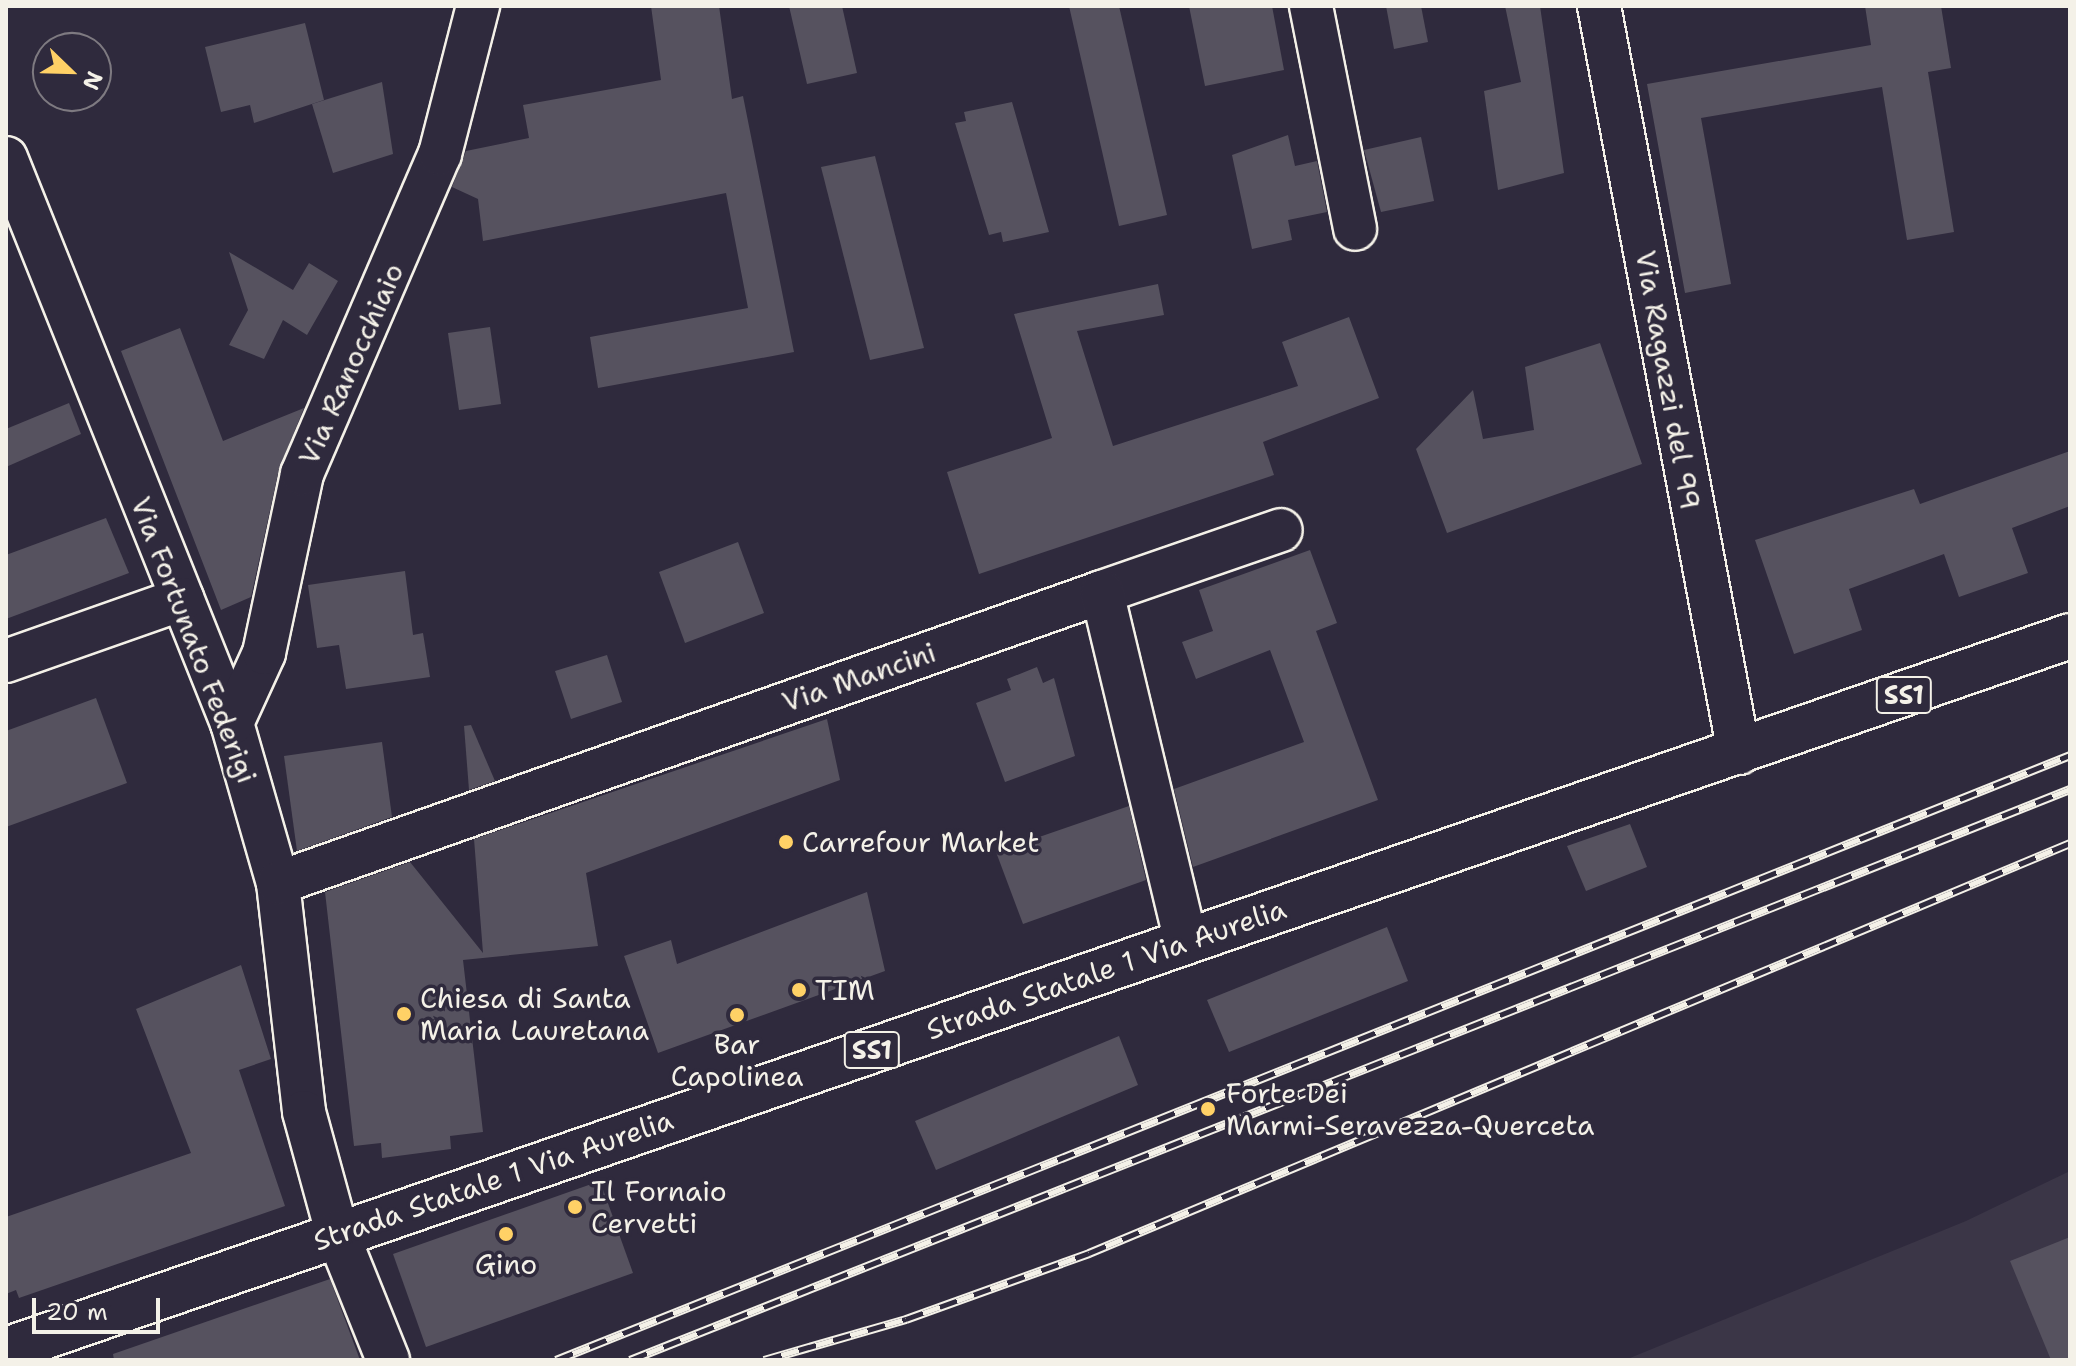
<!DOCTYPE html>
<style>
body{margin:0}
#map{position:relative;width:2076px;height:1366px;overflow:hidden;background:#2f2a3d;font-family:"Shantell Sans",sans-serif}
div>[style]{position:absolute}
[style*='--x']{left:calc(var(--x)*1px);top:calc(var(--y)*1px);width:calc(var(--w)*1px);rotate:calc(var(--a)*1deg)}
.built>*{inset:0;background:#3b3647}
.building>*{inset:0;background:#56525f}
.roads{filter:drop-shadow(2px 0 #f4f1e8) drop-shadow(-2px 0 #f4f1e8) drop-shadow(0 2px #f4f1e8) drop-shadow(0 -2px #f4f1e8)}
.street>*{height:42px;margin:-21px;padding:0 21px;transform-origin:21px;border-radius:21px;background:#2f2a3d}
.primary>*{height:44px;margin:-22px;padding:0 22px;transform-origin:22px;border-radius:22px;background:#2f2a3d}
.rail>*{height:9px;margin-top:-4.5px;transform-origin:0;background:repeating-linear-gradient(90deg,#2f2a3d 0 18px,#f4f1e8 0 36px);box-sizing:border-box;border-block:2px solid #f4f1e8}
.dots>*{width:22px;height:22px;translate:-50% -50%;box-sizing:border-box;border:4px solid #2f2a3d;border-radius:50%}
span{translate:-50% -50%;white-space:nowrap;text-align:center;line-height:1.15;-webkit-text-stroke:7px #2f2a3d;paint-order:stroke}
.shield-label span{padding:2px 6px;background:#2f2a3d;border:2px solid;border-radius:6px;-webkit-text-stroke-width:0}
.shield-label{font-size:26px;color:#f4f1e8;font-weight:700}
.street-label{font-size:28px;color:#f4f1e8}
.poi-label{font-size:28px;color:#f4f1e8}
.left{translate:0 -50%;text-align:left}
.frame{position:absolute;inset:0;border:8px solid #f4f1e8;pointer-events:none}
.north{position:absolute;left:32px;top:32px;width:80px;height:80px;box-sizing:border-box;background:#2f2a3d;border:2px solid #7e7a81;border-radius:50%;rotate:113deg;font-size:22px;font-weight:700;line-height:32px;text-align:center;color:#f4f1e8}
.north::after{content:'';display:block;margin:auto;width:28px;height:36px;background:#ffd166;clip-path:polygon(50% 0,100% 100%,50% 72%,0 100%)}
.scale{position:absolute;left:32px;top:1298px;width:128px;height:36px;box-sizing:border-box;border:4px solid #f4f1e8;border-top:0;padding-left:10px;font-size:24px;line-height:28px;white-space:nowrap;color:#f4f1e8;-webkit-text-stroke:6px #2f2a3d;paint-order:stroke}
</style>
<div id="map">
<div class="built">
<div style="clip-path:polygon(2070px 1171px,2070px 1360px,1625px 1360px,1966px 1221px)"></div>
</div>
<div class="building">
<div style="clip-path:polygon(651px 6px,719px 6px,732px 99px,743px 96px,794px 352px,598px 388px,590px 337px,748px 308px,726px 193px,483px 241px,478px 199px,452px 187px,466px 151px,529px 138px,523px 105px,661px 80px)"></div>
<div style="clip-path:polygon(789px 6px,842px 6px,857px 73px,807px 84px)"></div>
<div style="clip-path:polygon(1069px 6px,1119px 6px,1167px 215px,1119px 226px)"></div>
<div style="clip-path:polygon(1189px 6px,1272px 6px,1284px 70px,1205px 86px)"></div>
<div style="clip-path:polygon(1386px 6px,1421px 6px,1428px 42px,1394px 49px)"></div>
<div style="clip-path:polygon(1505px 6px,1540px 6px,1564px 173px,1498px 190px,1484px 91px,1521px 82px)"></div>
<div style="clip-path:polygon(1865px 6px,1941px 6px,1951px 68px,1928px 72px,1954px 232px,1907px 240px,1882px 87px,1701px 118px,1731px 284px,1685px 293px,1647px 84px,1871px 45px)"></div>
<div style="clip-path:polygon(305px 23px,324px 100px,254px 123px,250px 105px,221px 112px,205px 47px)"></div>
<div style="clip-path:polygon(382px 82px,393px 154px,333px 173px,312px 104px)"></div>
<div style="clip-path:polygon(1012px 102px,1049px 232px,1003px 242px,1001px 232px,989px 235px,955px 123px,966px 121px,964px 112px)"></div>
<div style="clip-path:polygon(1288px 135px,1295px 166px,1317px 161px,1327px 212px,1288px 220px,1292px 240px,1252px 249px,1232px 155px)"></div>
<div style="clip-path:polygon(1421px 137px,1434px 201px,1381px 212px,1364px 150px)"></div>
<div style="clip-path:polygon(875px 156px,924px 348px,870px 360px,821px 167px)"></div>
<div style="clip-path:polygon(229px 252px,293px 290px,309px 263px,338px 281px,307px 335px,283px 320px,264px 359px,229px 345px,248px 310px)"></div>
<div style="clip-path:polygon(1158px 284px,1164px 315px,1077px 331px,1113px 446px,1298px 386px,1282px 342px,1349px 317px,1379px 398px,1263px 442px,1274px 475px,979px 574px,947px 472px,1052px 438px,1014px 314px)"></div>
<div style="clip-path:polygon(490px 327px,501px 404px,459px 410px,448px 333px)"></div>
<div style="clip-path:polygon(180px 328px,223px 441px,304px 408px,279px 469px,251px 597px,221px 610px,121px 351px)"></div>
<div style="clip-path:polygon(1600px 343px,1642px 464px,1447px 533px,1416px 449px,1473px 390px,1483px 439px,1534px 430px,1525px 367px)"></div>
<div style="clip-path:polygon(69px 403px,81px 434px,6px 467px,6px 429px)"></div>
<div style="clip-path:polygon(2070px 451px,2070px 506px,2012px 528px,2028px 573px,1959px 597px,1944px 554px,1849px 589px,1862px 630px,1794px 654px,1755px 540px,1914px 489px,1920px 504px)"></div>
<div style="clip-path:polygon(106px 518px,129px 573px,6px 619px,6px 555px)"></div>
<div style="clip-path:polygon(738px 542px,764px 613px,685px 643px,659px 572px)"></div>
<div style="clip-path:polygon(1310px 550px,1337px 623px,1316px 631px,1378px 800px,1193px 867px,1174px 789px,1304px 742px,1270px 650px,1196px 679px,1182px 642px,1213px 631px,1199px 590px)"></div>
<div style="clip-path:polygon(405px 571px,413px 635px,423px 633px,430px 677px,346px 689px,339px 645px,317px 648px,308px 585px)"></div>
<div style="clip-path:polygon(607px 655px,622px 702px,571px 719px,555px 671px)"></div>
<div style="clip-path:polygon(1037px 667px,1043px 683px,1054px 678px,1075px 756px,1005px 782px,976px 703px,1011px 690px,1007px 679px)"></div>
<div style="clip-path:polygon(96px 698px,127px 783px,6px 827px,6px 731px)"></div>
<div style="clip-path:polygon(827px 719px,840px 780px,586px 873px,598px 946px,463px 960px,483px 1132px,450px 1136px,451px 1149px,382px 1158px,381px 1143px,354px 1146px,325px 892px,410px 862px,483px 953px,474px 839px)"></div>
<div style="clip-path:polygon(471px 725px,495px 781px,469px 790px,464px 726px)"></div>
<div style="clip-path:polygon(382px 742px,392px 817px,297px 851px,284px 756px)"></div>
<div style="clip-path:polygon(1129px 806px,1146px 880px,1023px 924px,996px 852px)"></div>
<div style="clip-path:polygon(1630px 824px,1647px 867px,1586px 891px,1567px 846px)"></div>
<div style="clip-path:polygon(867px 892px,885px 971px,658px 1053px,624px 956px,671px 940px,677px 964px)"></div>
<div style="clip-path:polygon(1387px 927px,1408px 981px,1229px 1052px,1207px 1000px)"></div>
<div style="clip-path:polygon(241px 965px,271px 1059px,239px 1070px,285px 1206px,19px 1298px,16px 1290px,6px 1294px,6px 1217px,191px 1153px,136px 1009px)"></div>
<div style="clip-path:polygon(1119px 1036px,1138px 1085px,936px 1170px,915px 1121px)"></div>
<div style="clip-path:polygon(600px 1181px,633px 1273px,426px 1347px,393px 1254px)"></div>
<div style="clip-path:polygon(2070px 1237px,2070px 1360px,2051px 1360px,2010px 1261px)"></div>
<div style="clip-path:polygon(330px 1279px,360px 1360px,114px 1360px,113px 1354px)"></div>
</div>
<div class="roads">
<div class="street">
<div style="--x:1311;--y:6;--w:227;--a:78.8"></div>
<div style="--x:1599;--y:6;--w:760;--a:79.38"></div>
<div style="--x:6;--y:158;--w:609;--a:68.2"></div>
<div style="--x:232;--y:723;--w:166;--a:74"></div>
<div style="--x:278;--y:883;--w:230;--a:83.5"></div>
<div style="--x:304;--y:1112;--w:125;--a:74.7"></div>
<div style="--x:337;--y:1233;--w:137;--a:68.1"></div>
<div style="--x:1102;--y:592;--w:189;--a:-19.1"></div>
<div style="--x:6;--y:661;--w:187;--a:-19.4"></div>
<div style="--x:232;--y:723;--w:77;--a:-65.4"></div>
<div style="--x:264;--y:653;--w:183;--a:-78"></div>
<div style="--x:302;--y:474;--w:348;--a:-66.7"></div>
<div style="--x:440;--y:154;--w:153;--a:-75.6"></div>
<div style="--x:278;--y:883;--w:874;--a:-19.45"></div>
<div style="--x:1102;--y:592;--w:360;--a:76.5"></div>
</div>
<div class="primary">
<div style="--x:6;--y:1350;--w:2184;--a:-19.08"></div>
</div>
</div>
<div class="rail">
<div style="--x:556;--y:1360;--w:1630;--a:-21.78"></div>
<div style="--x:630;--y:1360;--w:1549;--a:-21.63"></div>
<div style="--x:764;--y:1360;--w:148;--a:-16.1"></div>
<div style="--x:906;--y:1319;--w:195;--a:-19.8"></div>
<div style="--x:1089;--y:1253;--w:1063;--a:-22.68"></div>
</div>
<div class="dots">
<div style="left:786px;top:842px;background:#ffd166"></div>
<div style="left:799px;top:990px;background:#ffd166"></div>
<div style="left:404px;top:1014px;background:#ffd166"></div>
<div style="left:737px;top:1015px;background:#ffd166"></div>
<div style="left:1208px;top:1109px;background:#ffd166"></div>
<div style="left:575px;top:1207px;background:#ffd166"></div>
<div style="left:506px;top:1234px;background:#ffd166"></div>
</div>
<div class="shield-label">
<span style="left:1904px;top:695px">SS1</span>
<span style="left:872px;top:1050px">SS1</span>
</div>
<div class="street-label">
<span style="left:351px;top:364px;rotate:-66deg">Via Ranocchiaio</span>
<span style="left:1668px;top:380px;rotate:80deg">Via Ragazzi del 99</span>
<span style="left:194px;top:640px;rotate:69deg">Via Fortunato Federigi</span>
<span style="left:859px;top:677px;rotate:-19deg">Via Mancini</span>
<span style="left:1106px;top:969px;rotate:-19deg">Strada Statale 1 Via Aurelia</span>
<span style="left:493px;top:1180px;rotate:-19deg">Strada Statale 1 Via Aurelia</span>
</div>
<div class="poi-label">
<span class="left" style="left:802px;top:842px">Carrefour Market</span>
<span class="left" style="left:815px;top:990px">TIM</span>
<span class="left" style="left:420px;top:1014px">Chiesa di Santa<br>Maria Lauretana</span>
<span style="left:737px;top:1060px">Bar<br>Capolinea</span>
<span class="left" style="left:1226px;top:1109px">Forte Dei<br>Marmi-Seravezza-Querceta</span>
<span class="left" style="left:591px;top:1207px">Il Fornaio<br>Cervetti</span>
<span style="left:506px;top:1264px">Gino</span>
</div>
<div class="frame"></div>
<div class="north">N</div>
<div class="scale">20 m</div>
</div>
